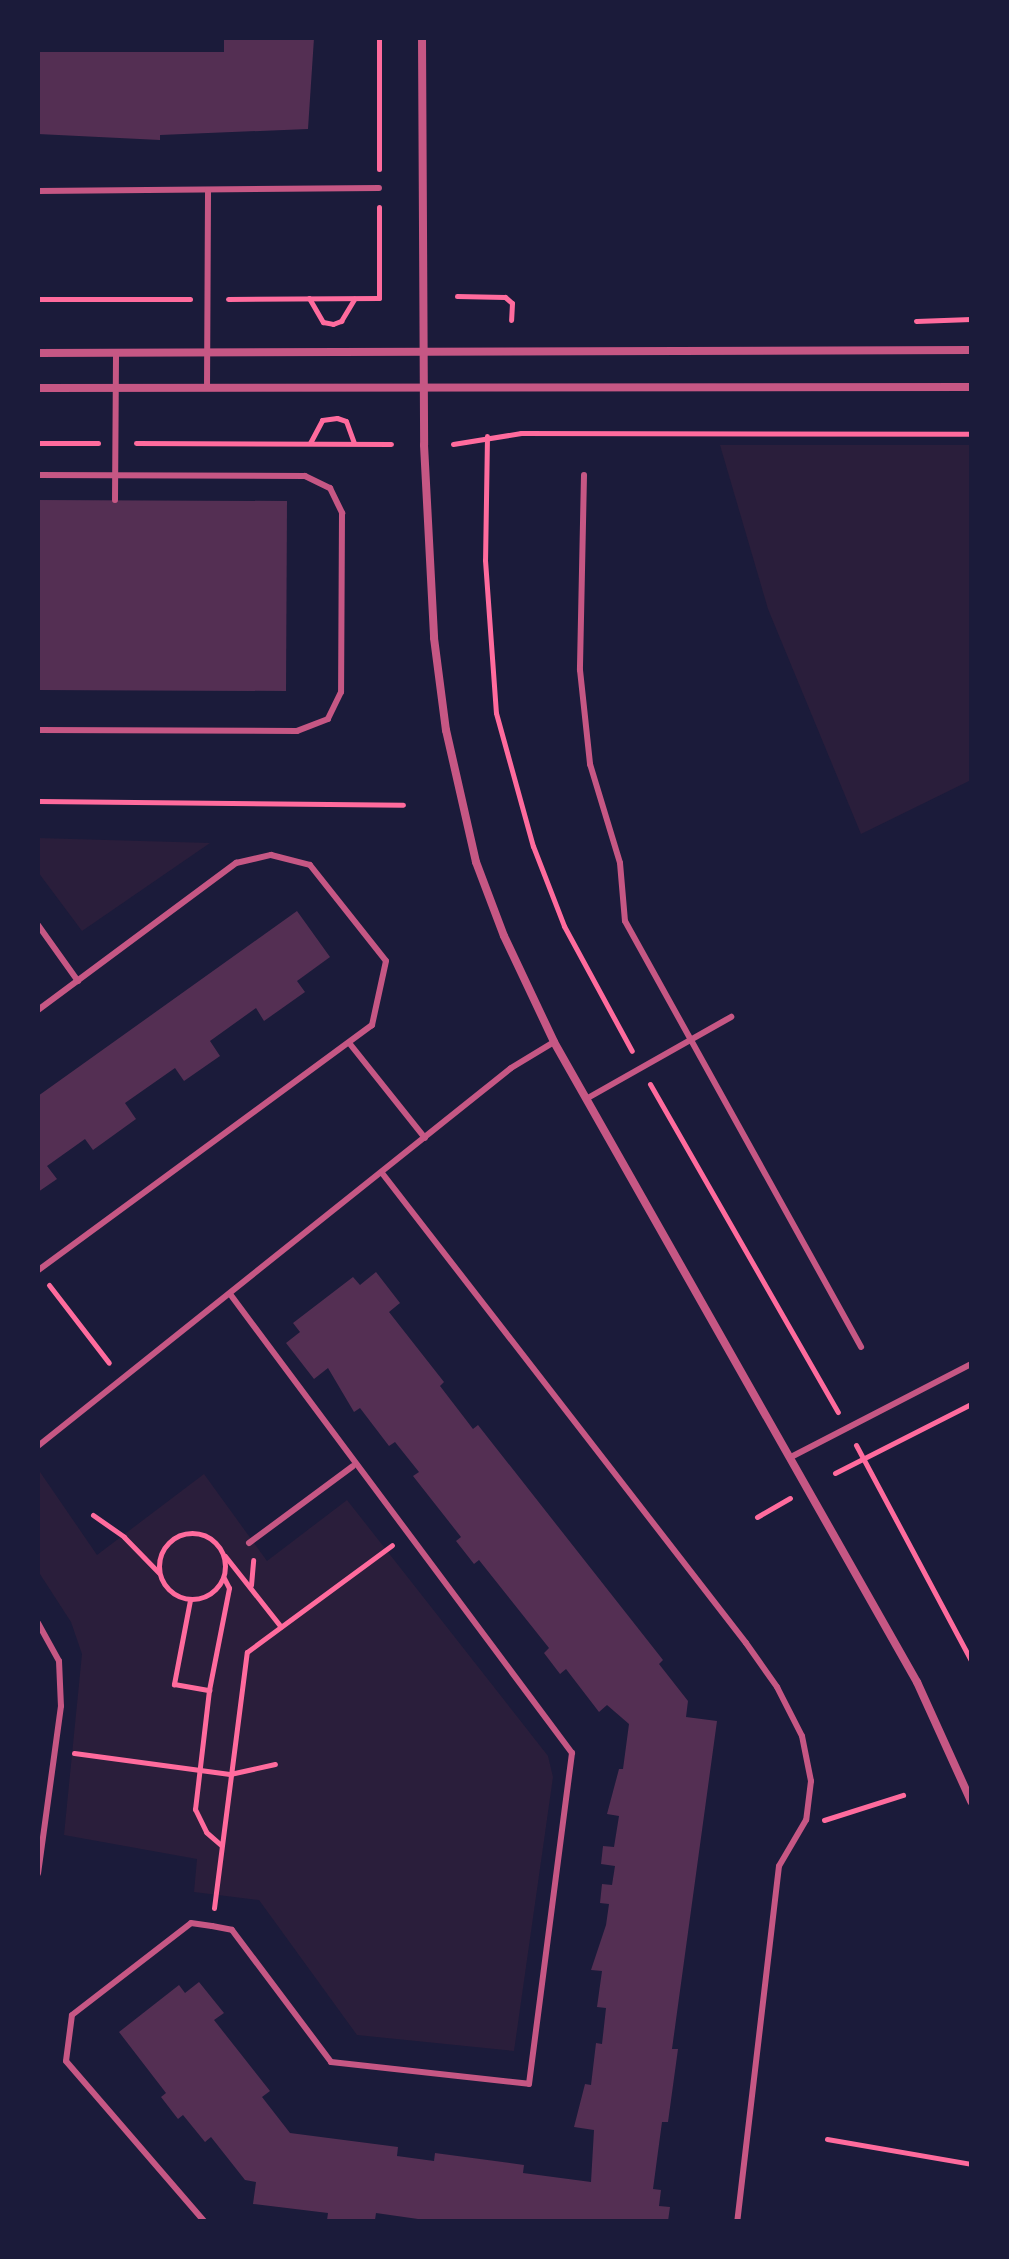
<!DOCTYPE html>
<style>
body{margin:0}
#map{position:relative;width:1009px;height:2259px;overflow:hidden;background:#1b1b3a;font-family:Lora,serif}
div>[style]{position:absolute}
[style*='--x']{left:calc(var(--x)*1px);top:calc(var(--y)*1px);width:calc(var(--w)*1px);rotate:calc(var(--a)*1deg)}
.green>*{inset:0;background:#2a1e3b}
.building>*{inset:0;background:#542f53}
.path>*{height:5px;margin:-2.5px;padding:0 2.5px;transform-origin:2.5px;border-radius:2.5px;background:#ff6b9d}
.path>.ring{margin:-2.5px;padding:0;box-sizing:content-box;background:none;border:5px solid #ff6b9d;border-radius:50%}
.service>*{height:6px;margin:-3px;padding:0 3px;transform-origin:3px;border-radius:3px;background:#c65784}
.minor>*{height:8px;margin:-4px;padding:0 4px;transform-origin:4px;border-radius:4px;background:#c65784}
span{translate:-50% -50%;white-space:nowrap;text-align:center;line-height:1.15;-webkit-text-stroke:8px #1b1b3a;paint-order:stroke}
.frame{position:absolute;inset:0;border:40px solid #1b1b3a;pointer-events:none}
</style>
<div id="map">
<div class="green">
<div style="clip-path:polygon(720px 445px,971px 445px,971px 780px,861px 834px,768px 609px)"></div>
<div style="clip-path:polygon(38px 838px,210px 843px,82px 931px,38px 872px)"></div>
<div style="clip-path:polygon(38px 1469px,97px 1555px,204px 1474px,267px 1561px,347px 1500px,548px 1756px,553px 1777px,514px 2051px,357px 2035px,259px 1900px,194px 1892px,197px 1859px,64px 1835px,82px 1654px,71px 1622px,38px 1571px)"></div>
</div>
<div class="building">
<div style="clip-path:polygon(224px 38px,314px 38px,308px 129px,160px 135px,160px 140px,38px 134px,38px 52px,224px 52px)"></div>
<div style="clip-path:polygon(38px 500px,287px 501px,286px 691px,38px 690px)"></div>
<div style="clip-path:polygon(297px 911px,330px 957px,297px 981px,305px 992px,264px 1021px,256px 1008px,210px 1041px,220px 1056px,184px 1081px,175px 1068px,125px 1103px,136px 1119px,93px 1150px,85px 1139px,47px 1166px,57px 1179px,38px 1192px,38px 1096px)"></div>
<div style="clip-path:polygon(376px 1272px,400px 1303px,389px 1312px,444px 1382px,440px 1386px,473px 1429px,478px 1425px,663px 1660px,659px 1664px,688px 1701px,686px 1717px,717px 1721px,672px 2049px,678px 2049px,668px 2122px,662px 2122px,653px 2189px,661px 2190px,659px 2206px,670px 2207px,668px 2221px,432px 2221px,376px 2213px,375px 2220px,332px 2221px,327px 2220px,328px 2213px,253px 2204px,256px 2182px,245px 2180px,211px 2137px,205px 2142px,183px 2115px,178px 2119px,161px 2097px,166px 2093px,119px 2032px,179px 1985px,185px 1993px,199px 1982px,224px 2013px,214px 2020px,270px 2091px,262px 2097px,290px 2133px,398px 2147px,397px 2156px,434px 2161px,435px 2153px,524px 2165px,523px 2173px,591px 2182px,594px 2130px,574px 2127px,585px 2084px,591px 2085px,596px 2043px,602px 2044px,606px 2008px,597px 2007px,602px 1971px,591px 1970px,606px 1925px,609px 1904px,600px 1903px,602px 1884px,612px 1885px,615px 1866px,601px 1864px,603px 1846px,614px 1847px,619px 1816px,607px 1814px,619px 1769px,623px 1769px,629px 1724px,607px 1705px,599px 1712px,566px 1669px,560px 1674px,544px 1653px,549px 1648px,479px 1560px,474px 1564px,456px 1541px,461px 1537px,413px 1476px,419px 1472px,395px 1442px,389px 1446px,360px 1408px,354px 1412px,328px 1368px,314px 1379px,286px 1343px,300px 1332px,293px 1323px,353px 1277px,360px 1285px)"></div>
</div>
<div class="path">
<div style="--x:379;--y:169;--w:131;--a:-90"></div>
<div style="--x:457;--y:296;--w:48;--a:1.2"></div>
<div style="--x:505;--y:297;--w:9;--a:41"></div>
<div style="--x:512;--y:303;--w:17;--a:93"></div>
<div style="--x:309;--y:298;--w:28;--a:60"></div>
<div style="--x:323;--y:322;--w:10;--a:11"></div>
<div style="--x:333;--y:324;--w:9;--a:-21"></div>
<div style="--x:341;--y:321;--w:26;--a:-59"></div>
<div style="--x:38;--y:299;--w:152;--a:0"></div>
<div style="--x:228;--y:299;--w:151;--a:-0.4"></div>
<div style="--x:379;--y:298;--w:91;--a:-90"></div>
<div style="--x:916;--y:321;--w:55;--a:-2.1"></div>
<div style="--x:487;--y:436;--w:124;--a:90.9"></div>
<div style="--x:485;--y:560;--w:153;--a:85.9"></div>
<div style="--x:496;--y:713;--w:138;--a:74.5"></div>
<div style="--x:533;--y:846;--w:86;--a:68.8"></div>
<div style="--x:564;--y:926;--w:142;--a:61.5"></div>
<div style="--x:38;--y:443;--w:60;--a:0"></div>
<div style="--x:136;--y:443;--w:255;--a:0.2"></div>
<div style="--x:310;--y:443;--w:26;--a:-62"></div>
<div style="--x:322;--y:420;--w:15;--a:-8"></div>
<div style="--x:337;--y:418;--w:9;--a:18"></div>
<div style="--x:346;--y:421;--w:23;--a:70"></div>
<div style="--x:453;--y:444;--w:69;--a:-9.2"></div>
<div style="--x:521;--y:433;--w:450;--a:0.1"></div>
<div style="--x:38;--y:801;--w:365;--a:0.6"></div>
<div style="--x:650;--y:1084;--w:378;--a:60.2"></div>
<div style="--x:49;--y:1285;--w:98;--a:52.4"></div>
<div style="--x:856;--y:1445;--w:244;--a:61.9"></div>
<div style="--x:835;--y:1473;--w:153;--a:-26.9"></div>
<div style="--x:93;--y:1515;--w:38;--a:35"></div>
<div style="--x:124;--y:1537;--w:50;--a:45.8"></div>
<div style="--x:757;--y:1517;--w:38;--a:-30"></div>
<div class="ring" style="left:159px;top:1533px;width:61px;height:61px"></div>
<div style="--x:225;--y:1556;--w:90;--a:51.7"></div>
<div style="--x:251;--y:1585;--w:25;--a:-85"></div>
<div style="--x:190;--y:1600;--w:86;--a:100.8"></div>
<div style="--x:174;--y:1684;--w:36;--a:10"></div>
<div style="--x:209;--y:1690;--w:120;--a:96.7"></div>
<div style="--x:195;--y:1809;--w:25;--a:64"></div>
<div style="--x:206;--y:1832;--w:20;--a:41"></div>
<div style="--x:209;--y:1690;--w:104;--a:-78.9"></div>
<div style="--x:229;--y:1588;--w:11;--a:-117"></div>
<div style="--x:74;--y:1753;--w:157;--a:7.7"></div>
<div style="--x:230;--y:1774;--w:46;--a:-12.5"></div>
<div style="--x:824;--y:1820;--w:83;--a:-17.6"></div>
<div style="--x:214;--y:1908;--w:258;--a:-82.7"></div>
<div style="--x:247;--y:1652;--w:180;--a:-36.4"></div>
<div style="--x:827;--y:2139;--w:146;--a:9.8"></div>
</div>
<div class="service">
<div style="--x:38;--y:191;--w:341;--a:-0.5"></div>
<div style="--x:207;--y:388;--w:198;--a:-89.7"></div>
<div style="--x:38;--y:475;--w:267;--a:0.2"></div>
<div style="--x:305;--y:476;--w:28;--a:26"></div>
<div style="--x:330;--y:488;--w:28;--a:64"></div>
<div style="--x:342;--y:513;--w:179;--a:90.3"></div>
<div style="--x:341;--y:692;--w:30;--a:116"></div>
<div style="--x:328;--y:719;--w:33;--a:159"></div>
<div style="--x:297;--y:731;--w:259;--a:-179.8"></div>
<div style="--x:584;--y:475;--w:195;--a:91.2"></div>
<div style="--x:580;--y:670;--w:95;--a:83.9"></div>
<div style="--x:590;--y:764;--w:103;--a:73.1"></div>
<div style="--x:620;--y:863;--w:58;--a:85.1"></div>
<div style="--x:625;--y:921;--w:487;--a:61"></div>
<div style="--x:115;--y:500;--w:148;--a:-89.6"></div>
<div style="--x:38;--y:925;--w:69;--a:54.5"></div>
<div style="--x:38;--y:1010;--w:247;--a:-36.6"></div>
<div style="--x:236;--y:863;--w:36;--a:-13"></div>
<div style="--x:271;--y:855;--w:40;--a:14.4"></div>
<div style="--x:310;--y:865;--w:122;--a:51.6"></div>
<div style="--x:386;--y:961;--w:66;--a:102.3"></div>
<div style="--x:372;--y:1025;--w:414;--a:143.7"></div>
<div style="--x:350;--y:1044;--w:120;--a:51.4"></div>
<div style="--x:586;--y:1099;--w:167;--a:-29.5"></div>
<div style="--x:382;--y:1173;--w:594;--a:52.24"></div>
<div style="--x:746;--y:1643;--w:54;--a:54.8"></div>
<div style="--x:777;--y:1687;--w:55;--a:63"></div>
<div style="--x:802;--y:1736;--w:46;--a:78.7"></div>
<div style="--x:811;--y:1781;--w:39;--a:97"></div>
<div style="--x:806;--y:1820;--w:53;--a:120.4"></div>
<div style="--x:779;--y:1866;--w:357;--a:96.7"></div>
<div style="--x:38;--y:1446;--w:605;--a:-38.63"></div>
<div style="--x:511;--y:1068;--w:50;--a:-31.2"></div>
<div style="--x:791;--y:1457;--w:203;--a:-27.3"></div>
<div style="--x:249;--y:1543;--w:129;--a:-36.5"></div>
<div style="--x:38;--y:1623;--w:43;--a:61.1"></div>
<div style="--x:59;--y:1661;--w:45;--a:87.5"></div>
<div style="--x:61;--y:1706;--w:169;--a:97.8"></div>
<div style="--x:204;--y:2221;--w:211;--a:-130.8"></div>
<div style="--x:66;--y:2061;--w:46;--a:-82.6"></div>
<div style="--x:72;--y:2015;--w:150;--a:-37.7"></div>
<div style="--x:191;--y:1923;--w:21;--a:8"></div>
<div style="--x:212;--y:1926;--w:20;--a:11"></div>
<div style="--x:232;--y:1930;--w:165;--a:53.1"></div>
<div style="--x:331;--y:2062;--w:199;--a:6.3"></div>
<div style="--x:529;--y:2084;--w:334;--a:-82.6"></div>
<div style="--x:572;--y:1753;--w:572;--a:-126.69"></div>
</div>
<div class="minor">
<div style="--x:422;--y:38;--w:407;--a:89.7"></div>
<div style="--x:424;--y:445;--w:193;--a:87"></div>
<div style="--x:434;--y:638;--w:93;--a:82.6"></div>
<div style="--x:446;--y:730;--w:135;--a:77.2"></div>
<div style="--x:476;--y:862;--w:79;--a:69.3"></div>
<div style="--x:504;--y:936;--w:117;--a:64.7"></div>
<div style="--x:554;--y:1042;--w:736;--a:60.44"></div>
<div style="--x:917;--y:1682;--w:131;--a:65.6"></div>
<div style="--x:38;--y:353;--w:933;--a:-0.18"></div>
<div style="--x:38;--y:388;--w:933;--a:-0.06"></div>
</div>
<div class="frame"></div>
</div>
